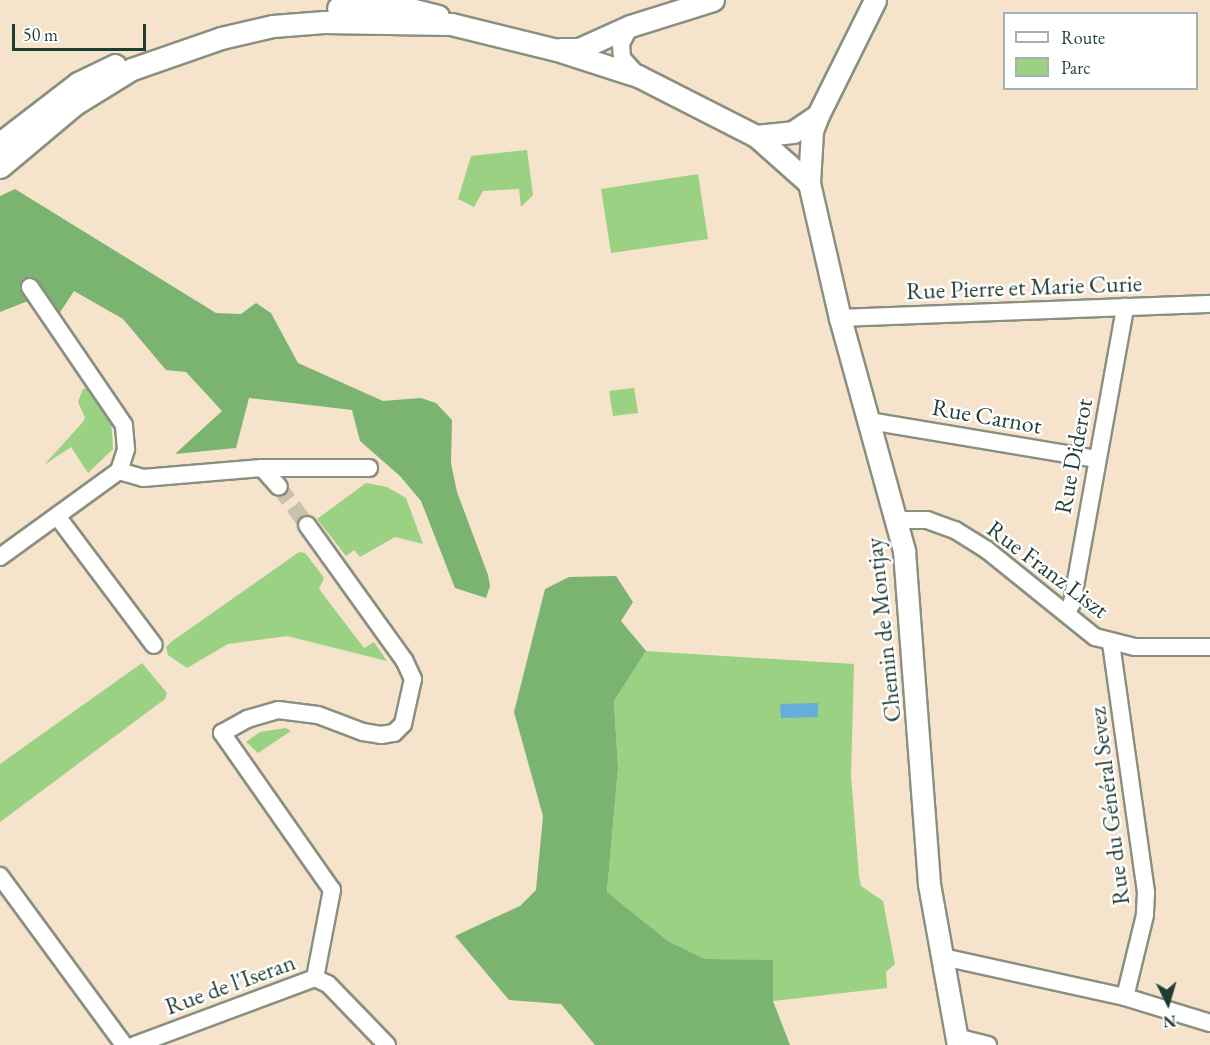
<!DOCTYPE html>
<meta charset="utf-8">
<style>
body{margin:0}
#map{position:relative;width:1210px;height:1045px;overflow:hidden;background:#f5e3cb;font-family:"EB Garamond",serif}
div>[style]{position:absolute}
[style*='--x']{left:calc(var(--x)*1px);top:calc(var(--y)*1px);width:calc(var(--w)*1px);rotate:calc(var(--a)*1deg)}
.green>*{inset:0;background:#9ad183}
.forest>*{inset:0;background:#7bb371}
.water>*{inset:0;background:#64addc}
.minor-tunnel>*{height:16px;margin-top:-8px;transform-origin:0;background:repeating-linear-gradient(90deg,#cac2ad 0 16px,transparent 0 24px)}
.roads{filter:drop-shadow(2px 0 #8a9080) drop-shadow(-2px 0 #8a9080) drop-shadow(0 2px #8a9080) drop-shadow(0 -2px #8a9080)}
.minor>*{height:16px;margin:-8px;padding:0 8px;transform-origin:8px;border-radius:8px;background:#fff}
.tertiary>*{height:21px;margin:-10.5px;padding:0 10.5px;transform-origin:10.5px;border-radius:10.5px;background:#fff}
span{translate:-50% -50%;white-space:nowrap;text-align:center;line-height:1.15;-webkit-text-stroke:5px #fff;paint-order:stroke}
.street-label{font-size:24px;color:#1f3d34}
.legend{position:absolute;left:1003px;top:12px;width:195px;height:78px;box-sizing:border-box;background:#fff;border:2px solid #a5b1ae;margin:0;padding:8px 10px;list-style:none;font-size:18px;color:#1f3d34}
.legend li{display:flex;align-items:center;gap:12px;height:30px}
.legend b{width:30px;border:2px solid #a5b1ae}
.north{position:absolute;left:1138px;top:973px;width:60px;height:60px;-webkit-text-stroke:4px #fff;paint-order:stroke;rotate:175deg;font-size:16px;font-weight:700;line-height:24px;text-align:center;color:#1f3d34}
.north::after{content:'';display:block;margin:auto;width:21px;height:27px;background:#1f3d34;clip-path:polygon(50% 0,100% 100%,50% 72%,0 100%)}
.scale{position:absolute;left:12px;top:24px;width:134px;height:27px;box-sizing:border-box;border:3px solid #1f3d34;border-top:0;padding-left:8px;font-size:18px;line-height:21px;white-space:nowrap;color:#1f3d34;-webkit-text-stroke:4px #fff;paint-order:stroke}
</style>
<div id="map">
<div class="green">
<div style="clip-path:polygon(527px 150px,533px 195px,521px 207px,519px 189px,483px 191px,474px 207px,458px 199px,471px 156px)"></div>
<div style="clip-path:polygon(698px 174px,708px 239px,611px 253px,601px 189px)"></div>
<div style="clip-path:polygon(91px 387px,111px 420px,113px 449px,88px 473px,71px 447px,44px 465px,82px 423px,85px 418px,78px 402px,83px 389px)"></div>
<div style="clip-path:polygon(634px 388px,638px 413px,613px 416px,609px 391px)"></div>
<div style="clip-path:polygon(366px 483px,387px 487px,406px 498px,423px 544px,395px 537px,360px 557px,354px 550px,346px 556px,317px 519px)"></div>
<div style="clip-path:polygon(299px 552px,305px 553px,319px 571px,324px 578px,319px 589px,364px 648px,374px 642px,387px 661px,287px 636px,228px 644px,187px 668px,168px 655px,166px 647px,171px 642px)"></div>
<div style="clip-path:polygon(646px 651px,854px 664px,851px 775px,859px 876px,861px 886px,883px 901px,895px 964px,886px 972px,887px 988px,773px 1001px,772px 960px,705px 959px,668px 941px,607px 892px,618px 768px,614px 701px)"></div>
<div style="clip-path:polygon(142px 663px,167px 693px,165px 699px,0 822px,0 764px)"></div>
<div style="clip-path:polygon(286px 728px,291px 731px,258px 753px,246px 742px,260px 732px)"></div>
</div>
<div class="forest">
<div style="clip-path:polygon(15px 189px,216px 313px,241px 314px,256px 303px,271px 313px,298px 363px,383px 401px,421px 398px,436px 403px,452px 420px,451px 463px,457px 492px,488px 575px,490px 586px,486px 598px,455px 588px,421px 501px,400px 476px,360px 441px,352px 410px,249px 398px,236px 448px,175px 454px,222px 411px,186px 372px,166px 370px,123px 319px,74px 291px,59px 314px,48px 301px,28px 301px,0 312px,0 196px)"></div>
<div style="clip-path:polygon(616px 576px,633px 602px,621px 621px,646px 651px,614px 701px,618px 768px,607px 892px,668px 941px,705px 959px,773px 960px,773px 1001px,790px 1045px,595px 1045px,561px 1004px,509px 1000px,455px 936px,520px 906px,536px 890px,543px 816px,514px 712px,545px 589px,569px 577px)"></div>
</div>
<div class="water">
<div style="clip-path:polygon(818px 703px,818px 717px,781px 718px,780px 704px)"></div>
</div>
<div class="minor-tunnel">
<div style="--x:279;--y:487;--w:47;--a:53.6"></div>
</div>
<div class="roads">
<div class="minor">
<div style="--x:630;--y:26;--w:20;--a:117"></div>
<div style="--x:621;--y:44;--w:14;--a:86"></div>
<div style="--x:622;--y:58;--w:24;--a:48"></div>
<div style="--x:840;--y:318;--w:370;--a:-2.2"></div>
<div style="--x:869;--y:421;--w:231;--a:9.5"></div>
<div style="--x:262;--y:468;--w:107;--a:0"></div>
<div style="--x:119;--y:471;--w:25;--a:16"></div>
<div style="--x:143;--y:478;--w:119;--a:-4.8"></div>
<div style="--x:262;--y:468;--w:25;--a:48"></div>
<div style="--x:57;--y:516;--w:161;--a:53.1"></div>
<div style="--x:897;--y:520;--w:30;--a:0"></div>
<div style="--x:927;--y:520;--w:30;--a:20"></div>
<div style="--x:955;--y:530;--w:38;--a:32"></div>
<div style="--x:987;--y:550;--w:139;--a:38.9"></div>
<div style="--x:1095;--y:637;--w:41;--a:14"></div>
<div style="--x:1135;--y:647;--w:75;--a:0"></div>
<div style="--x:0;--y:557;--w:147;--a:-35.9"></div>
<div style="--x:119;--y:471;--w:23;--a:-72"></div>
<div style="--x:126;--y:449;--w:24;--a:-95"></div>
<div style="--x:124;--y:425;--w:167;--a:-124.3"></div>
<div style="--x:1067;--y:613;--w:11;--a:-63"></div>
<div style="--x:1072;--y:603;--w:301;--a:-79.8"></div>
<div style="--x:1111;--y:643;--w:252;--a:82"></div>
<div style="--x:1146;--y:893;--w:22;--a:93"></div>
<div style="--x:1145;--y:915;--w:84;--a:103.7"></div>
<div style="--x:0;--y:876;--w:210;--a:53.7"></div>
<div style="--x:943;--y:957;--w:186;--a:12.4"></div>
<div style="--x:1125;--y:997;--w:89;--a:17"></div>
<div style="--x:315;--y:978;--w:14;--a:25"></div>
<div style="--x:328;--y:984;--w:85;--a:46"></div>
<div style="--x:956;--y:1037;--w:33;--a:14"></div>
<div style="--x:135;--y:1045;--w:192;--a:-20.4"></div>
<div style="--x:315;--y:978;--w:90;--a:-79.1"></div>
<div style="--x:332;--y:890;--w:192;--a:-125"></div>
<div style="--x:222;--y:733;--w:29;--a:-29"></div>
<div style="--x:247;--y:719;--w:32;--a:-16"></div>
<div style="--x:278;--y:710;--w:40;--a:7.1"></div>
<div style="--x:318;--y:715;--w:48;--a:20.7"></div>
<div style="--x:363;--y:732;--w:18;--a:9"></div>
<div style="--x:381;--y:735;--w:13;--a:-9"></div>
<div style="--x:394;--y:733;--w:13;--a:-45"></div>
<div style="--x:403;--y:724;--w:46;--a:-77.5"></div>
<div style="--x:413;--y:679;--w:21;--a:-115"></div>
<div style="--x:404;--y:660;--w:166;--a:-125.7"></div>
</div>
<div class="tertiary">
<div style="--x:338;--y:8;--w:68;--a:0"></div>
<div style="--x:406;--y:8;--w:33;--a:14"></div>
<div style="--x:560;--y:49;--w:19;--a:0"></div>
<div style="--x:579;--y:49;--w:56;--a:-24.3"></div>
<div style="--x:630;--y:26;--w:87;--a:-17.4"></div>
<div style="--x:818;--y:115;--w:17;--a:111"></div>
<div style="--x:812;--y:131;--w:52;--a:93.3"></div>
<div style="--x:809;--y:183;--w:139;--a:77.1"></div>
<div style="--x:840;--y:318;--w:242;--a:74.6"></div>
<div style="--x:904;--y:551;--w:334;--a:85.7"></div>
<div style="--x:929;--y:884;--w:164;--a:79.8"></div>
<div style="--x:756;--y:136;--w:37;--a:-6"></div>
<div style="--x:793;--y:132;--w:30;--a:-34"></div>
<div style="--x:818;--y:115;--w:128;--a:-63.6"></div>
<div style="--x:0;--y:143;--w:98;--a:-37.6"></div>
<div style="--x:78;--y:83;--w:41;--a:-25.9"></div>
<div style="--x:0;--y:167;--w:98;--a:-40"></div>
<div style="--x:75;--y:104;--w:67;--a:-31.6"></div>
<div style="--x:132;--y:69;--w:94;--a:-19.2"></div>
<div style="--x:221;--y:38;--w:53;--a:-13"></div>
<div style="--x:273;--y:26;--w:51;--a:-4.5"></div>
<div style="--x:324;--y:22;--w:127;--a:0.9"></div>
<div style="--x:451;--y:24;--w:109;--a:13.8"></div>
<div style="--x:557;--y:50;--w:85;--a:17.8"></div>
<div style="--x:638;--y:76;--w:132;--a:27"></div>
<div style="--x:756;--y:136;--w:71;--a:41.6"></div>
</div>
</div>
<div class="street-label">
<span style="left:1024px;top:287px;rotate:-2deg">Rue Pierre et Marie Curie</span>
<span style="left:987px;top:416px;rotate:10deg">Rue Carnot</span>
<span style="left:1073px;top:456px;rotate:-79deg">Rue Diderot</span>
<span style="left:1048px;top:569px;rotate:37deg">Rue Franz Liszt</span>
<span style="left:883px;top:630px;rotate:-96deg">Chemin de Montjay</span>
<span style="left:1109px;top:806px;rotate:-97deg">Rue du Général Sevez</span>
<span style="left:230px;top:984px;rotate:-20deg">Rue de l'Iseran</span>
</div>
<ul class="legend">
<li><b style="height:8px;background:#fff"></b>Route</li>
<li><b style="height:16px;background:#9ad183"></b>Parc</li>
</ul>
<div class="north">N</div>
<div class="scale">50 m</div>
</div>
